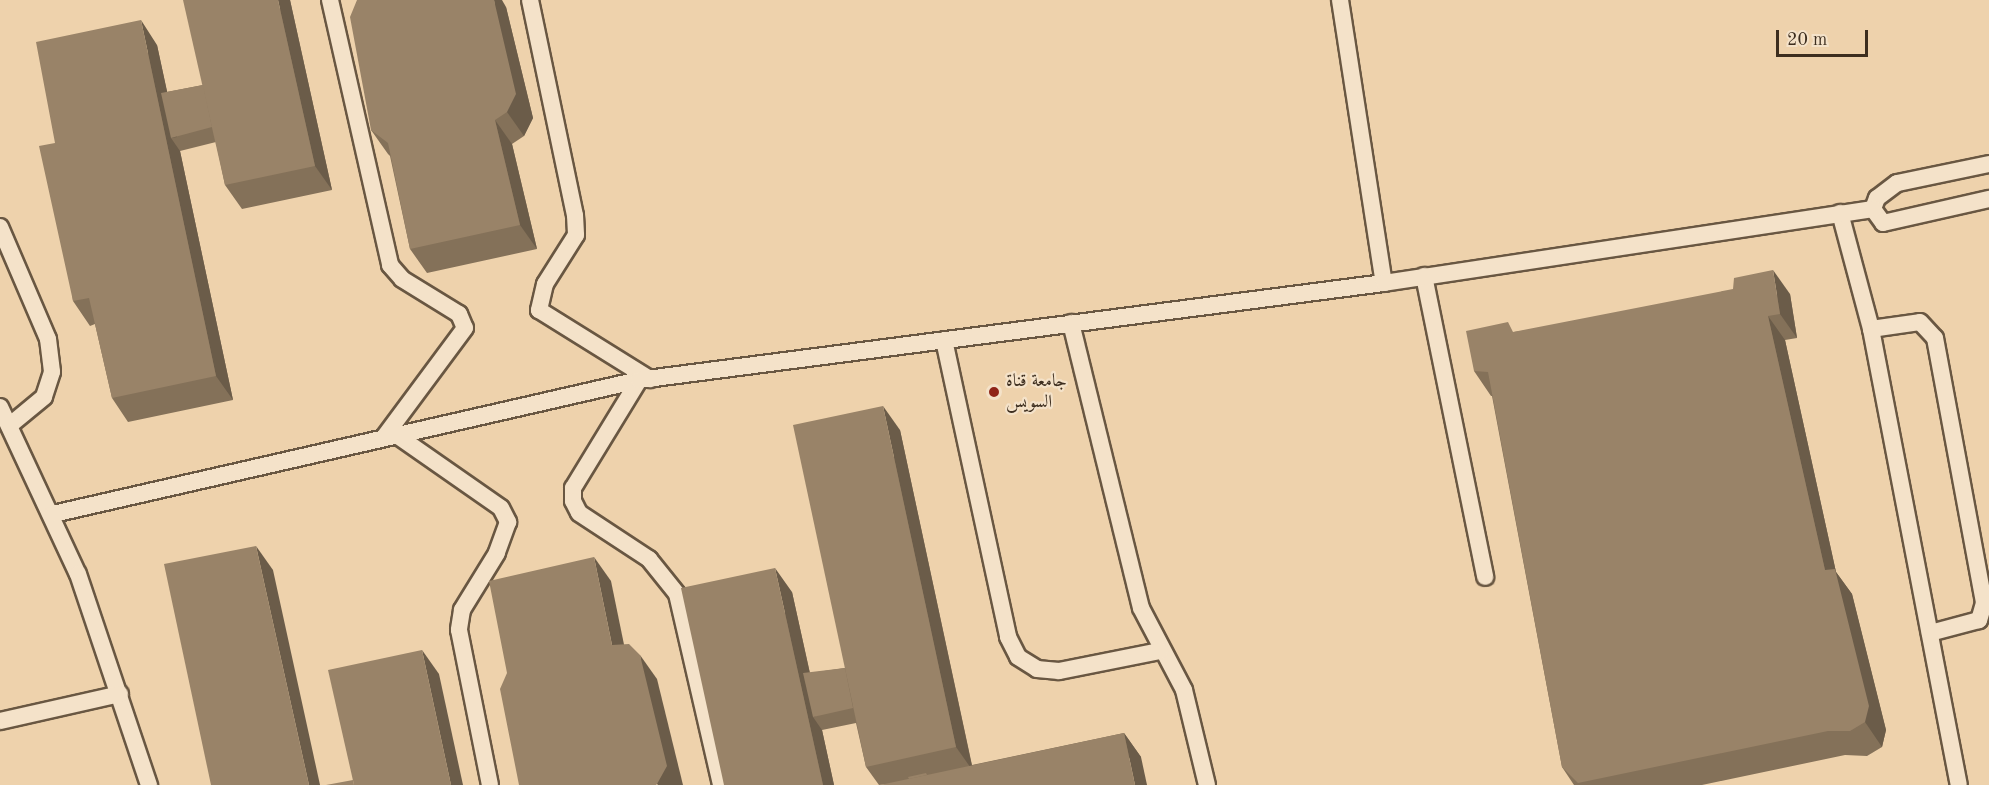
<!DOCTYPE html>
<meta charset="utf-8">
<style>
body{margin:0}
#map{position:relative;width:1989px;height:785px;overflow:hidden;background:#eed2ac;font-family:"Old Standard TT",Amiri,serif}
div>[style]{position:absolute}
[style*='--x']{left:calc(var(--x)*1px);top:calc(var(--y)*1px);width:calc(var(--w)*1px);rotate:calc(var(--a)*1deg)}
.roads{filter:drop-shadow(2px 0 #695742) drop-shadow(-2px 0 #695742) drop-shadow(0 2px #695742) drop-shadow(0 -2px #695742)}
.service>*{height:16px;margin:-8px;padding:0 8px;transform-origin:8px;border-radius:8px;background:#f4e2c9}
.wall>*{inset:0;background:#847159}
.shaded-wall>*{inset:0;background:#6b5c49}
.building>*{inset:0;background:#998368}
.dots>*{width:16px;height:16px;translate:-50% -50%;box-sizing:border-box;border:3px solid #f4e2c9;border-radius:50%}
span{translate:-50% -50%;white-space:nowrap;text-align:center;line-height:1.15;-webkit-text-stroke:4.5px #f4e2c9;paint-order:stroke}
.poi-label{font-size:18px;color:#3d2e1f}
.left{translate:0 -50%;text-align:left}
.scale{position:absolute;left:1776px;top:30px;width:92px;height:27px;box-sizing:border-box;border:3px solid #3d2e1f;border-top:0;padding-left:8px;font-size:18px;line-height:21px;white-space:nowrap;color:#3d2e1f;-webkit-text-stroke:4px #f4e2c9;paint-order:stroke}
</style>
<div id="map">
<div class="roads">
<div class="service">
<div style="--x:330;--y:0;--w:272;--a:77.2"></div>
<div style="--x:390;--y:265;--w:18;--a:49"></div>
<div style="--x:402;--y:279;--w:67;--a:31.6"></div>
<div style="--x:459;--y:314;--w:15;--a:67"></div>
<div style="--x:465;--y:328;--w:136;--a:126.6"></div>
<div style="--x:530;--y:0;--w:220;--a:78.2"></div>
<div style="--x:575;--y:215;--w:20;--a:87"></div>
<div style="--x:576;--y:235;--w:58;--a:122.3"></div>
<div style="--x:545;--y:284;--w:27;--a:103"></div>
<div style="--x:539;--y:310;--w:131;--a:31.9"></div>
<div style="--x:1340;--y:0;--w:286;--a:81.2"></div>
<div style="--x:1989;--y:164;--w:94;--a:168.3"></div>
<div style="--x:1897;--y:183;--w:25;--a:143"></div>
<div style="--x:1877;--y:198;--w:12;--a:110"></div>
<div style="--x:1873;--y:209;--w:17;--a:54"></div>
<div style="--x:1883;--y:223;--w:109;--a:-12.8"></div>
<div style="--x:1840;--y:213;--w:120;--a:75"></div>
<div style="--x:1871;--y:329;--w:464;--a:79.1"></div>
<div style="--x:0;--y:227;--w:122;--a:66.8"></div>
<div style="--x:48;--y:339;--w:33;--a:83"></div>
<div style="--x:52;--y:372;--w:26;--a:108"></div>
<div style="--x:44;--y:397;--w:45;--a:140.4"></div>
<div style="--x:1424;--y:276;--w:307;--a:78.5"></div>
<div style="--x:1071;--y:323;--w:293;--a:76.2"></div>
<div style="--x:1141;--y:608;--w:93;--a:62.3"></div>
<div style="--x:1184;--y:690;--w:98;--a:76.4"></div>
<div style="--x:1871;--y:329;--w:49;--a:-8.1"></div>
<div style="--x:1920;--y:322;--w:22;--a:47"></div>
<div style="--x:1935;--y:338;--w:269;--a:79.5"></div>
<div style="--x:1984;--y:603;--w:18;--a:106"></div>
<div style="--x:1979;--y:620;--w:51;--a:165.1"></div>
<div style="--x:944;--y:340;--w:304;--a:77.8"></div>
<div style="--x:1008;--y:637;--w:22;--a:63"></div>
<div style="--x:1018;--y:657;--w:22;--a:32"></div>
<div style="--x:1037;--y:669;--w:22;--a:5"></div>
<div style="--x:1059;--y:671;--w:103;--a:-11.2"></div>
<div style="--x:639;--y:380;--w:127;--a:121.4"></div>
<div style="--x:573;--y:488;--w:13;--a:90"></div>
<div style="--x:573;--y:501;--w:13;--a:63"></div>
<div style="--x:579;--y:513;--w:84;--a:33.3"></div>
<div style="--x:649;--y:559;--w:45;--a:51.3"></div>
<div style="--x:677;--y:594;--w:196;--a:77"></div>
<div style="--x:0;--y:407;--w:184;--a:65"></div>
<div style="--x:78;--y:574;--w:223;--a:71.4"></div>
<div style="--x:395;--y:434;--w:129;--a:34.9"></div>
<div style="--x:501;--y:508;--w:16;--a:63"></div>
<div style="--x:508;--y:522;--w:33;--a:110"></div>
<div style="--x:497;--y:553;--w:67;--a:121.6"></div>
<div style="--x:462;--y:610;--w:20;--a:99"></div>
<div style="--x:459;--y:630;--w:158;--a:78.7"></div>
<div style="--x:53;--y:514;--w:601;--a:-12.88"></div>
<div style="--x:639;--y:380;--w:751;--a:-7.42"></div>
<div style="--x:1384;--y:283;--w:495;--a:-8.6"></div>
<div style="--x:0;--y:721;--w:123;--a:-12.7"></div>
</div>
</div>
<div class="wall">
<div style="clip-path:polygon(290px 0,332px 190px,242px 209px,225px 185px,216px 142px,180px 151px,233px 400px,128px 422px,112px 398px,95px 324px,90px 326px,73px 301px,55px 143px,157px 45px,167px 92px,203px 85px)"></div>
<div style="clip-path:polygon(506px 7px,533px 118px,524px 136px,512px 144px,537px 249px,427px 273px,410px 249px,390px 156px,388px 154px,371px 130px)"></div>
<div style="clip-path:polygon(1790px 294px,1797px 338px,1785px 340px,1836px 572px,1852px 594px,1886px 730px,1882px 747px,1867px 756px,1845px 755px,1702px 785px,1574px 785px,1562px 767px,1492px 396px,1491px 396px,1474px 371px,1514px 332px)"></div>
<div style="clip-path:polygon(900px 430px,972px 765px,1124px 733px,1141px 757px,879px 785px,866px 767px,856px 723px,822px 730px,834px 785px,724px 785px,792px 592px,810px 673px,845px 668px)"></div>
</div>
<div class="shaded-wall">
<div style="clip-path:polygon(278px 0,290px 0,332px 190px,315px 166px)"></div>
<div style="clip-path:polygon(494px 0,502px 0,506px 7px,533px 118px,524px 136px,507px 112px)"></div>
<div style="clip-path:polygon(141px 20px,157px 45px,177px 137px,171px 138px,180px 151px,233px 400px,216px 376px)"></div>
<div style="clip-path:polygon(495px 120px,512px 144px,537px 249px,520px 225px)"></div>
<div style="clip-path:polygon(1773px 270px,1790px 294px,1797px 338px,1780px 314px)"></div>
<div style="clip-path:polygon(1768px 316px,1785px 340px,1836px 572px,1852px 594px,1886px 730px,1882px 747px,1865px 722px,1825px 570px)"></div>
<div style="clip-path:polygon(883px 406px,900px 430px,973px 771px,956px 747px)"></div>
<div style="clip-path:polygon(256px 546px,273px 570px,320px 785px,309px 785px)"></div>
<div style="clip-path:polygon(594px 557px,611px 581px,629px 669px,612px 645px)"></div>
<div style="clip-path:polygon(775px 568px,792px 592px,819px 715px,813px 717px,822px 730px,834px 785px,823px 785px)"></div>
<div style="clip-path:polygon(422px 650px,439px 674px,463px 785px,451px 785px)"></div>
<div style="clip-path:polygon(640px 655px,657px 679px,683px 785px,658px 785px,657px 784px)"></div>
<div style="clip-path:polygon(1124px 733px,1141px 757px,1147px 785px,1135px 785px)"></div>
</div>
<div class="building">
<div style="clip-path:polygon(183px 0,278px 0,315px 166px,225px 185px)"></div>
<div style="clip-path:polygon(357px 0,494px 0,516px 94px,507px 112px,495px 120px,520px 225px,410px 249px,388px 143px,371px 130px,350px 17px)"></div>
<div style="clip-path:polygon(141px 20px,216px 376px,112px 398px,89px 298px,73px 301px,39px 146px,55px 143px,36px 42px)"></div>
<div style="clip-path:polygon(203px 85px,212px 127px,171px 138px,161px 93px)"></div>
<div style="clip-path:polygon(1773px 270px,1780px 314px,1768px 316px,1825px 570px,1835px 569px,1869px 706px,1865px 722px,1850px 731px,1828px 731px,1578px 783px,1562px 767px,1488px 372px,1474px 371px,1466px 331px,1508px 322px,1513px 332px,1733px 289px,1734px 278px)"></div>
<div style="clip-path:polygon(883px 406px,956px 747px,866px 767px,793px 425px)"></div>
<div style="clip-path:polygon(256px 546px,309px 785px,211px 785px,164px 564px)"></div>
<div style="clip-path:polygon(594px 557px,612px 645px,629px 644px,640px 655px,667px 766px,657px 784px,656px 785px,519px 785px,500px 689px,507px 673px,489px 581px)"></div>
<div style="clip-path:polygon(775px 568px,823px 785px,724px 785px,681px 588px)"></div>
<div style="clip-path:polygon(422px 650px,451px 785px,354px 785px,328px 670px)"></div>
<div style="clip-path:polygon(845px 668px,853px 708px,813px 717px,803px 673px)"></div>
<div style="clip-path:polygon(1124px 733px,1135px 785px,880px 785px)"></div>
<div style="clip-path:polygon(926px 773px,927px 775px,909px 779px,908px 777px)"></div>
<div style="clip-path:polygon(353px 780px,354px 785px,326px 785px)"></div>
</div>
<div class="dots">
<div style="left:994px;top:392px;background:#8f2418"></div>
</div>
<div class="poi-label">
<span class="left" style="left:1006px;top:392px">جامعة قناة<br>السويس</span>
</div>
<div class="scale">20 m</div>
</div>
